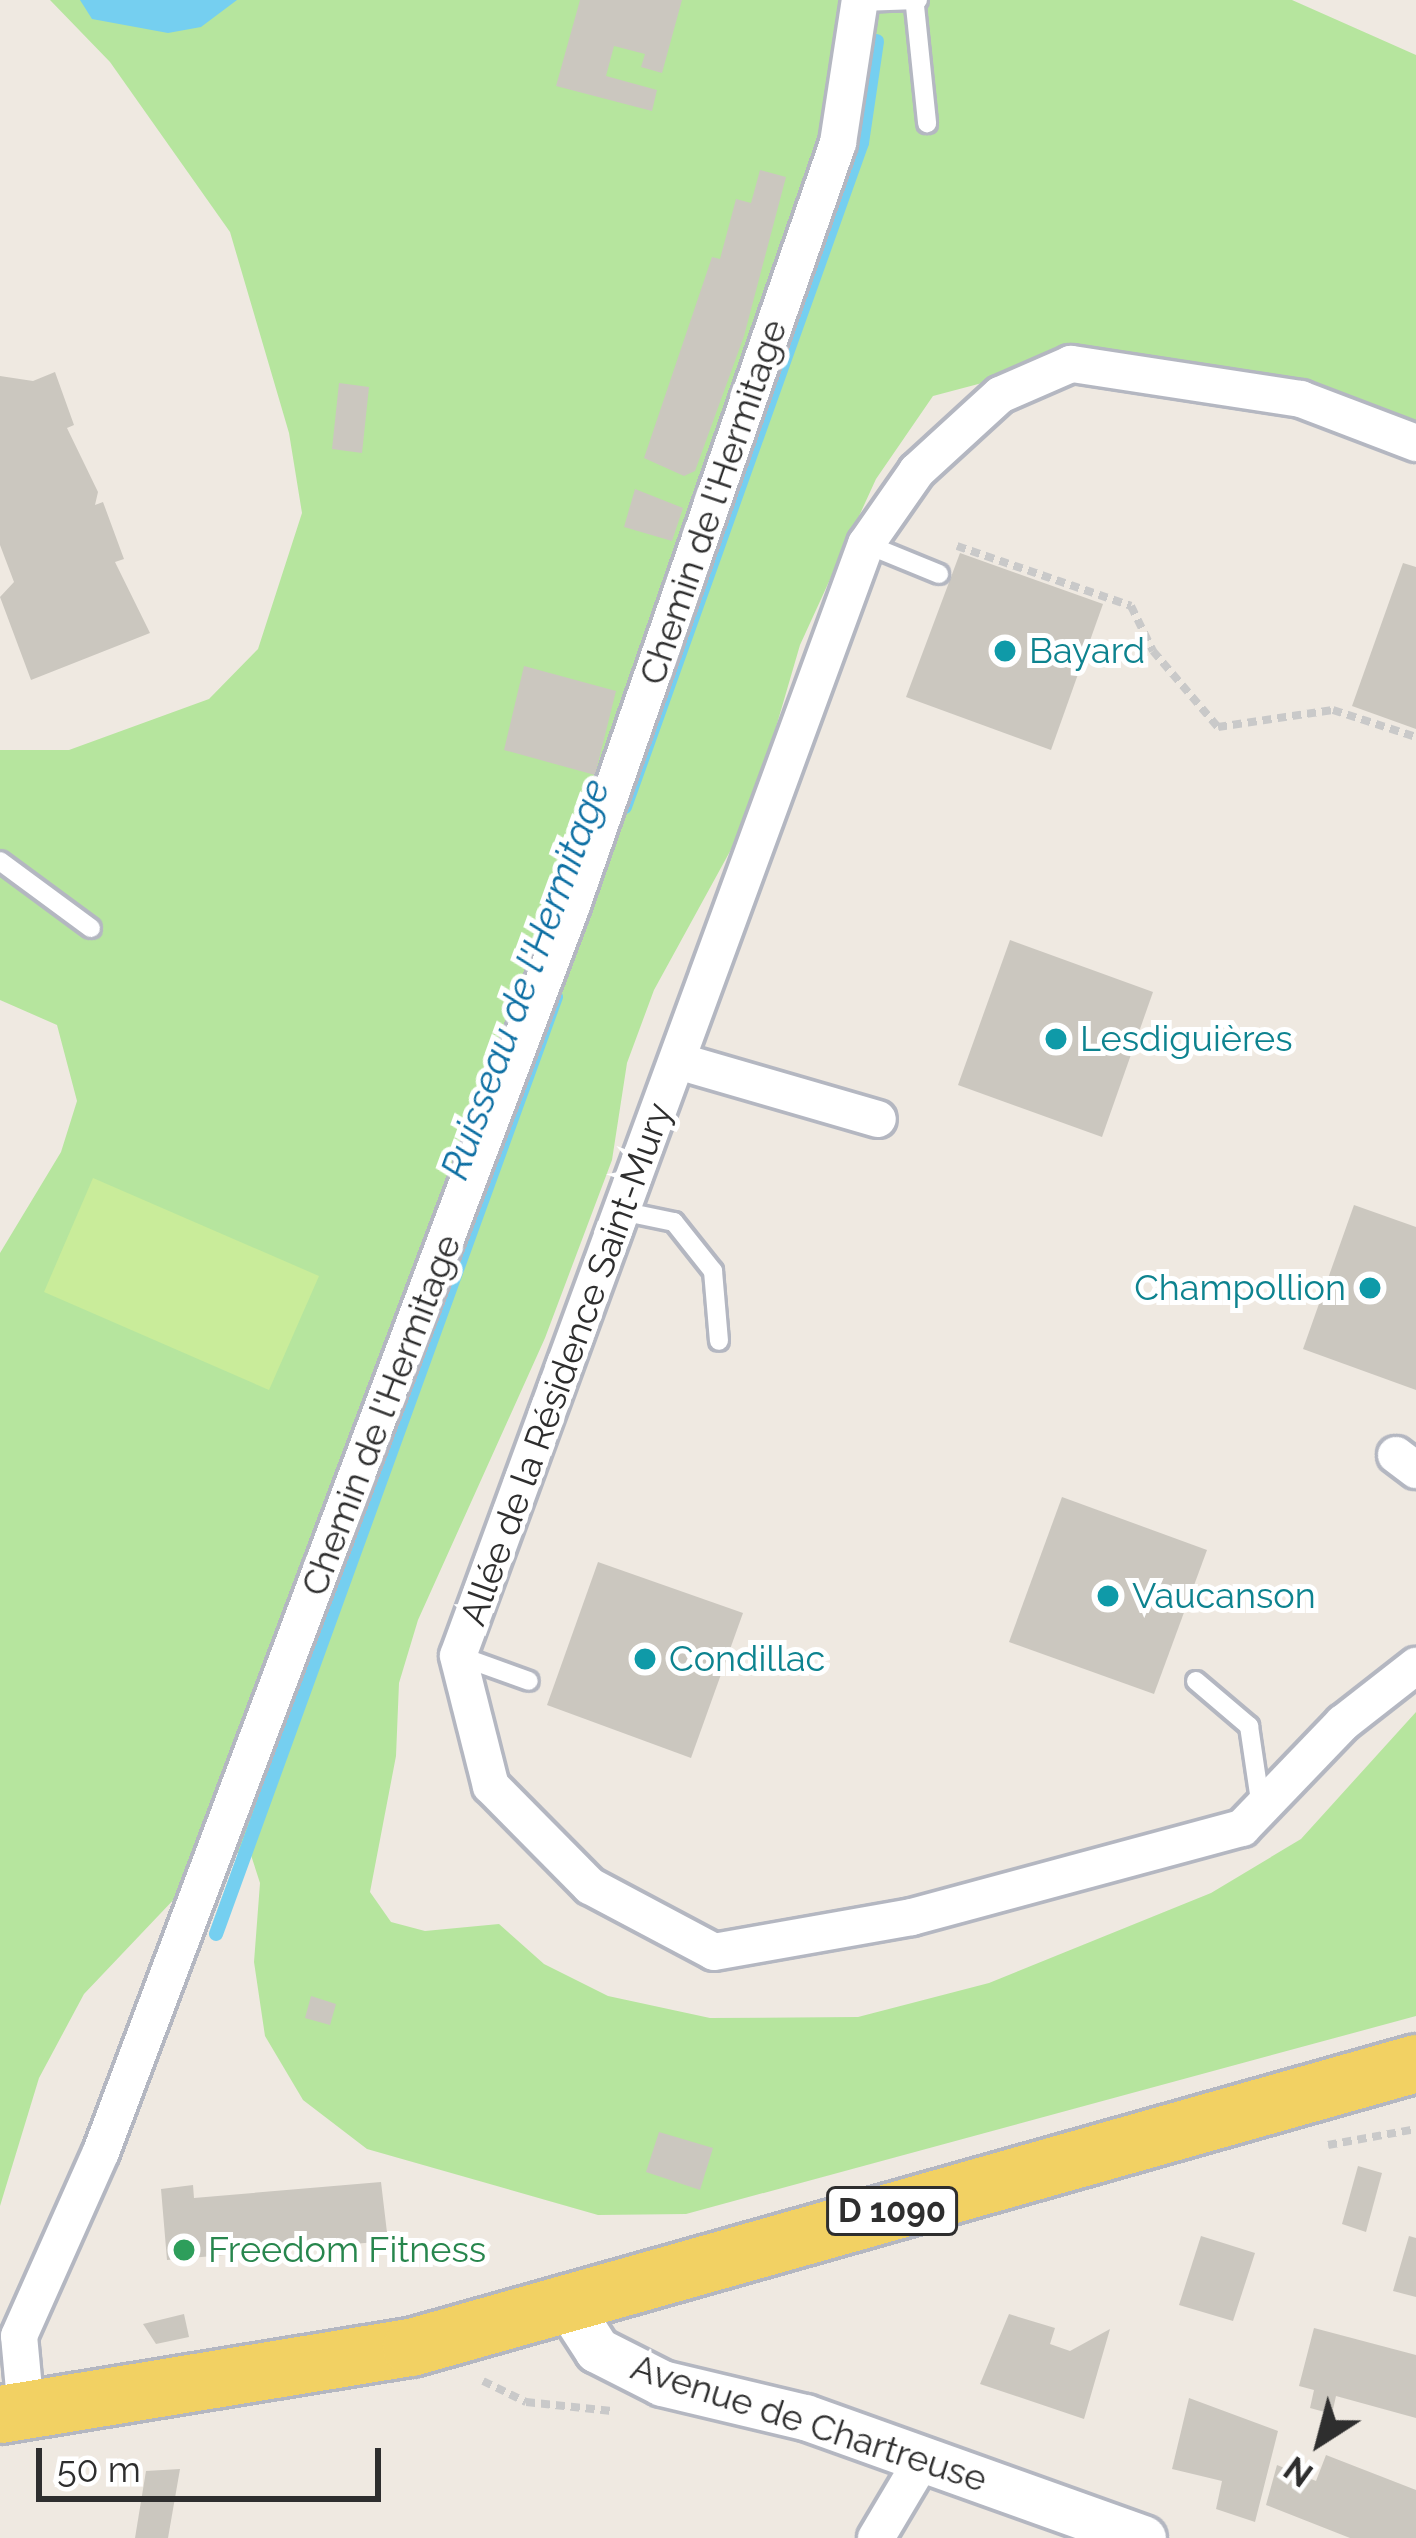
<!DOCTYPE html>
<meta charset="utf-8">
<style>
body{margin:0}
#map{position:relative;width:1416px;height:2538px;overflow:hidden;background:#efe9e1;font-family:Raleway,sans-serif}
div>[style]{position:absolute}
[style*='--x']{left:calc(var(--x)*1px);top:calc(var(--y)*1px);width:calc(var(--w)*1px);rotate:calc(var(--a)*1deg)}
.green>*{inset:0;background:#b6e59e}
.pitch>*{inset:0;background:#c9ec9a}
.water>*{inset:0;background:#75cff0}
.stream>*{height:14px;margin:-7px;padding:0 7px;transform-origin:7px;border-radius:7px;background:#75cff0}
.building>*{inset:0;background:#cbc7bf}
.path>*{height:8px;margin-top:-4px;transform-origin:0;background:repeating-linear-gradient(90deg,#c9c9c9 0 9px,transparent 0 15px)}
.roads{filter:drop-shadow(3px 0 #b4b7c1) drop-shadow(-3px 0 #b4b7c1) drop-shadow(0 3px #b4b7c1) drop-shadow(0 -3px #b4b7c1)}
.service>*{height:18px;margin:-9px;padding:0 9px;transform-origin:9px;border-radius:9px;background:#fff}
.minor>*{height:36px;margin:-18px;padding:0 18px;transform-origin:18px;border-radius:18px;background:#fff}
.tertiary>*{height:45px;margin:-22.5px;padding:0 22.5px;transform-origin:22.5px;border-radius:22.5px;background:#fff}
.primary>*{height:57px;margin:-28.5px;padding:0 28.5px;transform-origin:28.5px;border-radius:28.5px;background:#f2d163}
.dots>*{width:33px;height:33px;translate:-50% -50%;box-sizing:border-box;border:6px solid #fff;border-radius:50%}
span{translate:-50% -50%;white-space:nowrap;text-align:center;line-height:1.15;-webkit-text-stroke:10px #fff;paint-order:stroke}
.shield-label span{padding:3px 9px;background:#fff;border:3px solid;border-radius:9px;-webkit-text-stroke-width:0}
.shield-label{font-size:33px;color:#2e2e2e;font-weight:700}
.street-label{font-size:36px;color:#2e2e2e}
.culture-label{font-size:36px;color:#0d838f}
.left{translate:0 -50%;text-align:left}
.right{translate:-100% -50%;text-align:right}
.leisure-label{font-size:36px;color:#27864d}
.water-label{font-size:39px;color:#0d6fa3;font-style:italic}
.north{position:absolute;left:1260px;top:2382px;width:120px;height:120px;-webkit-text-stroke:9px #fff;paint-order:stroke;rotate:216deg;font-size:33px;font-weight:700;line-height:48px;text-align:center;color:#2e2e2e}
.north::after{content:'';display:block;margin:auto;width:42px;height:54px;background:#2e2e2e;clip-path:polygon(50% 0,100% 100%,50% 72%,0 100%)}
.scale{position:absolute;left:36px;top:2448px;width:345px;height:54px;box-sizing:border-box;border:6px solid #2e2e2e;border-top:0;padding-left:15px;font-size:36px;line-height:42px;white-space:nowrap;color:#2e2e2e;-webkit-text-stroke:9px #fff;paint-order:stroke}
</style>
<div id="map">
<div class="green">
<div style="clip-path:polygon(50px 0,1292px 0,1416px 55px,1416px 421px,1020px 373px,933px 396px,876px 479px,800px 645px,751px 813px,654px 990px,627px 1063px,612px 1160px,545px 1338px,418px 1620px,399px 1683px,396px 1756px,370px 1892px,391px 1922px,425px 1931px,499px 1924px,544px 1964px,608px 1996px,710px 2018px,858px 2017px,989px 1983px,1211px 1893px,1301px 1839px,1416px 1712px,1416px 2016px,686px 2214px,598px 2215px,367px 2149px,303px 2100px,265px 2036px,254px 1962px,260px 1883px,250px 1852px,216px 1855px,84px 1994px,39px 2078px,0 2206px,0 1253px,61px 1152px,77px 1101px,57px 1025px,0 1000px,0 750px,69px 750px,209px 699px,258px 649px,302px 513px,289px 433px,230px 232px,110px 62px)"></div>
</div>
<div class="pitch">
<div style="clip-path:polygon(93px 1178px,319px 1276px,269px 1390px,44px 1292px)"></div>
</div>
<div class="water">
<div style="clip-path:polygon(80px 0,237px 0,201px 27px,168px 33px,92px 19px)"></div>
</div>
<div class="stream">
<div style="--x:625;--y:807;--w:705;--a:-70.36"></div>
<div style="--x:862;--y:143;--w:103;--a:-81.6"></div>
<div style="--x:216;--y:1934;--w:997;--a:-70.06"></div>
</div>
<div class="building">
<div style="clip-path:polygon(580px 0,682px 0,662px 73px,641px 67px,645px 54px,614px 46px,606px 76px,657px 90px,652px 111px,556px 86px)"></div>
<div style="clip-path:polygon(760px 170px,786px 177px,744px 336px,695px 471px,684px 476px,644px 458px,712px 257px,720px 259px,736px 199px,751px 203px)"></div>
<div style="clip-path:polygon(55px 372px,74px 425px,67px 428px,98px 492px,95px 505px,103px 502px,124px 559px,115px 562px,150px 633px,31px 680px,0 597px,14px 582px,0 545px,0 376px,33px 381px)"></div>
<div style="clip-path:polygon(339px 383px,369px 387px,362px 453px,332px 449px)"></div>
<div style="clip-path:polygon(635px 489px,683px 508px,672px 541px,624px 527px)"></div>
<div style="clip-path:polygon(960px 553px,1103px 604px,1051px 750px,906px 697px)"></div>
<div style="clip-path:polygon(1403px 563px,1416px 567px,1416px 729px,1352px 706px)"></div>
<div style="clip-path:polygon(524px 666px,616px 691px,595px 775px,504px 750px)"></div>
<div style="clip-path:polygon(1010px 940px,1153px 992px,1102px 1137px,958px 1085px)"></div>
<div style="clip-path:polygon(1354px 1205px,1416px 1227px,1416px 1390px,1303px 1349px)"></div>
<div style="clip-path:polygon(1062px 1497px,1207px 1550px,1154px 1694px,1009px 1642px)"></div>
<div style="clip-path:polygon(598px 1562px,743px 1613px,691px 1758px,547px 1705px)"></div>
<div style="clip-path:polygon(311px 1996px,336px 2004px,330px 2025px,305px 2018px)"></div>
<div style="clip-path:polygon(659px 2132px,713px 2148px,700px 2190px,646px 2172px)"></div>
<div style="clip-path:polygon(1358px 2166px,1382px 2173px,1366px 2232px,1342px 2224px)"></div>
<div style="clip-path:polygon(381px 2182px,388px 2241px,167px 2260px,161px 2189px,193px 2185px,194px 2198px)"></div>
<div style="clip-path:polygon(1201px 2236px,1255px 2253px,1233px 2321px,1179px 2305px)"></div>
<div style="clip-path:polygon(1409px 2236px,1416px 2238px,1416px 2297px,1393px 2291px)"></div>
<div style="clip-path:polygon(184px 2314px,189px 2337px,156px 2344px,143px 2324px)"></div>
<div style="clip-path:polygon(1009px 2314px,1055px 2328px,1050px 2344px,1070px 2351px,1110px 2329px,1084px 2419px,980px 2384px)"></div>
<div style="clip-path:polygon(1314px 2328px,1416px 2355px,1416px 2418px,1336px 2396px,1332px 2414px,1310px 2408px,1314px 2390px,1299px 2386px)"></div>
<div style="clip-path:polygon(1189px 2398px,1278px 2431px,1255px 2522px,1216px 2509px,1222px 2481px,1172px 2469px)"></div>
<div style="clip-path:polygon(1326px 2455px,1416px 2490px,1416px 2538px,1350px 2538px,1266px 2505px,1277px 2465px,1316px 2481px)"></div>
<div style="clip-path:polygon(180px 2469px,168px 2538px,135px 2538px,146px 2471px)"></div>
</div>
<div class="path">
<div style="--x:957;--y:546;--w:184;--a:19"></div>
<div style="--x:1131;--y:606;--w:50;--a:63.9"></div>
<div style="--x:1153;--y:651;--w:100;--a:49.5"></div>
<div style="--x:1218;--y:727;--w:116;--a:-8.4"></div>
<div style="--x:1333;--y:710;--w:87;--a:18"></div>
<div style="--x:1328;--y:2145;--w:89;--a:-10.3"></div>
<div style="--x:483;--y:2381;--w:48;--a:26"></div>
<div style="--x:526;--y:2402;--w:86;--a:6"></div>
</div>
<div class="roads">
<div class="service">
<div style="--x:860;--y:2;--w:58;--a:-2"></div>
<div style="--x:915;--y:6;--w:118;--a:84.1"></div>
<div style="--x:866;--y:544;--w:79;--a:22.3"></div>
<div style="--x:0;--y:861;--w:113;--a:36.4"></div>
<div style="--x:621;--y:1211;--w:54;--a:11.7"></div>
<div style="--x:674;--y:1222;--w:63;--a:51.5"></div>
<div style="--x:713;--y:1271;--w:70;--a:85.1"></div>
<div style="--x:460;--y:1656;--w:73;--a:19.9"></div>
<div style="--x:1196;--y:1681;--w:70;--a:40.3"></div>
<div style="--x:1249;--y:1726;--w:82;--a:81.6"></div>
</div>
<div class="minor">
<div style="--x:1416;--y:443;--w:123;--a:-159.1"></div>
<div style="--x:1301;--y:399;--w:233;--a:-171.3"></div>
<div style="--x:1071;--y:364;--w:77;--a:156.4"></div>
<div style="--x:1000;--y:395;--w:113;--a:137.5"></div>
<div style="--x:917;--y:471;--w:89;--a:124.9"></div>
<div style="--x:866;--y:544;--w:1184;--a:110.15"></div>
<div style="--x:458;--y:1656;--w:134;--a:75.8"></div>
<div style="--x:491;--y:1786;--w:141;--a:45.3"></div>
<div style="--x:590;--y:1886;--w:140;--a:28"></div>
<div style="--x:714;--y:1952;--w:201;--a:-10"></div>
<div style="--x:912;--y:1917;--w:342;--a:-15.1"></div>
<div style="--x:1242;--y:1828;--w:146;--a:-46.1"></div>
<div style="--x:1343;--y:1723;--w:93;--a:-38"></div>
<div style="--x:678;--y:1061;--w:208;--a:16.2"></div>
<div style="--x:1396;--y:1455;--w:25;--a:37"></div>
<div style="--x:26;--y:2411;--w:75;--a:-95.3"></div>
<div style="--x:19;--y:2336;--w:201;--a:-66"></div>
<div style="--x:101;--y:2152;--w:1330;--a:-69.3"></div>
<div style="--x:571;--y:908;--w:810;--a:-70.76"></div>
<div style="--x:838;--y:143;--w:145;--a:-81.3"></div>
<div style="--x:876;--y:2538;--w:94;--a:-59.3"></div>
</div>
<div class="tertiary">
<div style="--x:566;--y:2302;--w:57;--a:57.1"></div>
<div style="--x:597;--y:2350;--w:73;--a:26.9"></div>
<div style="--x:662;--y:2383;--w:147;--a:13.4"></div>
<div style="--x:805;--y:2417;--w:359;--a:19.7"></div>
</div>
<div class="primary">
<div style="--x:0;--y:2414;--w:416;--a:-9.3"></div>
<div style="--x:411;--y:2347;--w:1044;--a:-15.78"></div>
</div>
</div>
<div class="dots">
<div style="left:1005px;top:651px;background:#0f9aa8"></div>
<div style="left:1056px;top:1039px;background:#0f9aa8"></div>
<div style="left:1370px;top:1288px;background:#0f9aa8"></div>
<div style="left:1108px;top:1596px;background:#0f9aa8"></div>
<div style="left:645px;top:1659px;background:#0f9aa8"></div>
<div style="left:184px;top:2250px;background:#2e9e5b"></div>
</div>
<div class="shield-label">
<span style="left:892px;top:2211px">D 1090</span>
</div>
<div class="street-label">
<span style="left:713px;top:502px;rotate:-71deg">Chemin de l'Hermitage</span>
<span style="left:566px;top:1364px;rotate:-70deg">Allée de la Résidence Saint-Mury</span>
<span style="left:381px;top:1415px;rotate:-69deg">Chemin de l'Hermitage</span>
<span style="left:809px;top:2423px;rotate:18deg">Avenue de Chartreuse</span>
</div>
<div class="culture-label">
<span class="left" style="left:1029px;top:651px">Bayard</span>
<span class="left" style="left:1080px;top:1039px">Lesdiguières</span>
<span class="right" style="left:1346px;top:1288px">Champollion</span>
<span class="left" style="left:1132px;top:1596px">Vaucanson</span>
<span class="left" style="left:669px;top:1659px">Condillac</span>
</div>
<div class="leisure-label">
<span class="left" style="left:208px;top:2250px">Freedom Fitness</span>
</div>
<div class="water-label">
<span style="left:525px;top:979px;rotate:-70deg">Ruisseau de l'Hermitage</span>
</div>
<div class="north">N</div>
<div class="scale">50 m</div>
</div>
